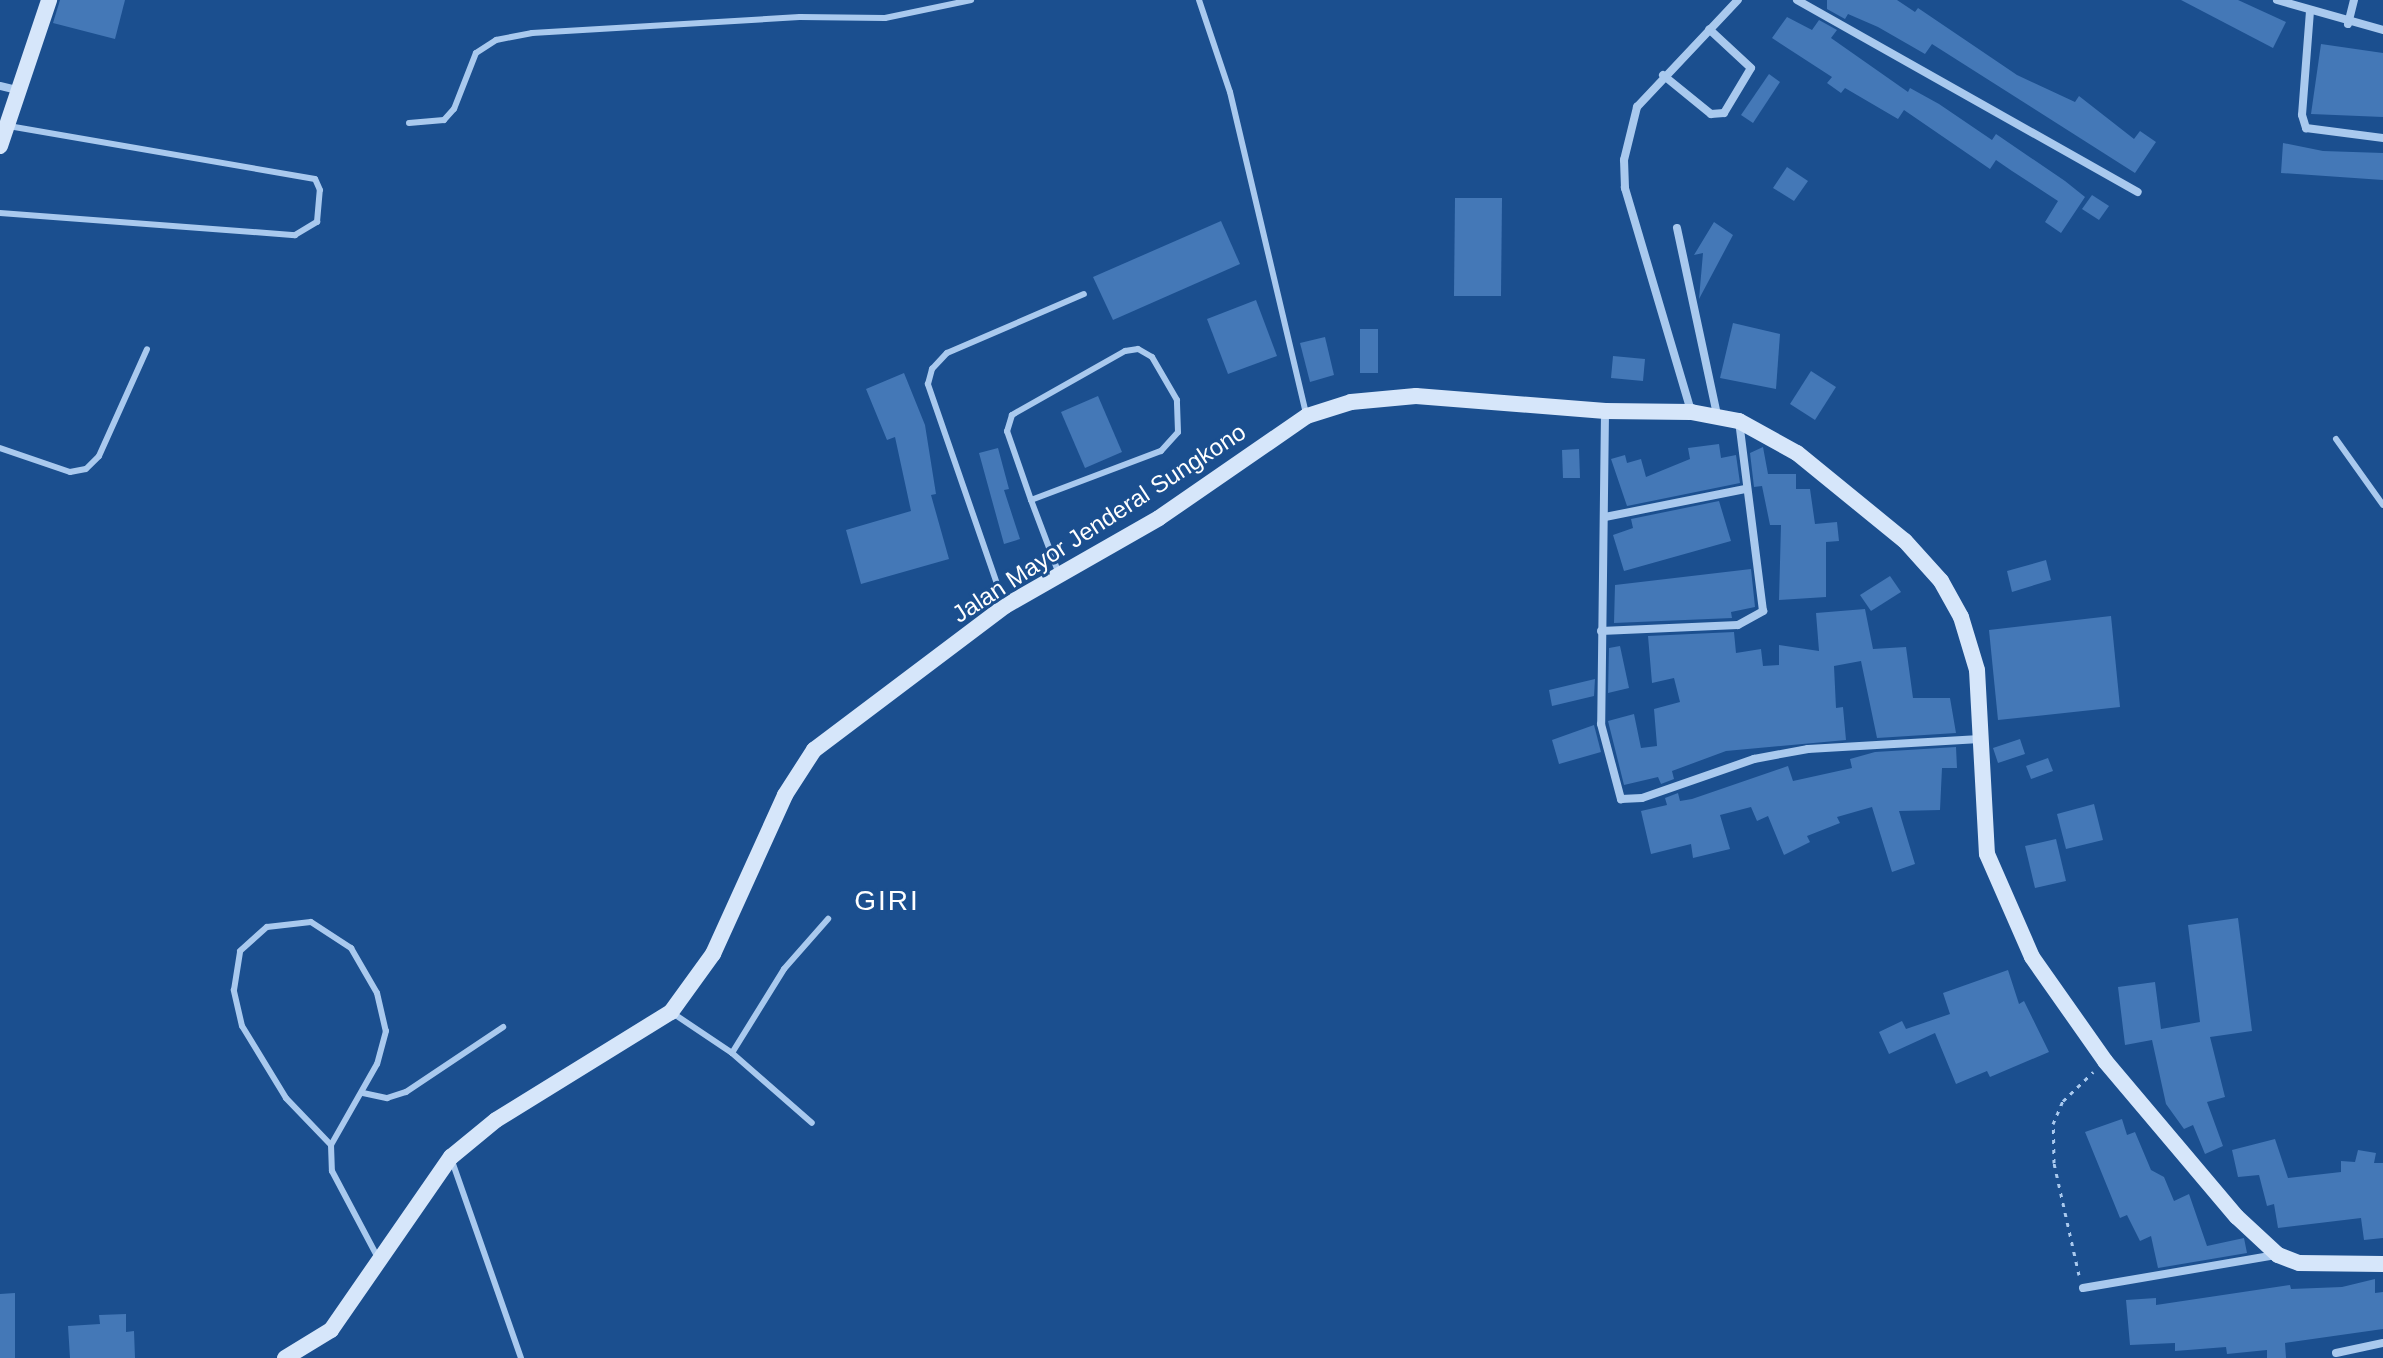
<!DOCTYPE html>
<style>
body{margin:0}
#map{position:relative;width:2383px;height:1358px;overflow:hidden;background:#1b4f8f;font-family:Helvetica,sans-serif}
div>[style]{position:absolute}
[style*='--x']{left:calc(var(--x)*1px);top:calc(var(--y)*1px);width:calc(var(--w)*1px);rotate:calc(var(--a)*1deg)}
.building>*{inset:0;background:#4478b7}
.path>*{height:3px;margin-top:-1.5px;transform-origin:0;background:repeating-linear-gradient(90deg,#a9c9ee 0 4px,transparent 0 10px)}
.service>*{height:6px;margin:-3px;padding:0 3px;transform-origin:3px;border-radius:3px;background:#a9c9ee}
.minor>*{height:8px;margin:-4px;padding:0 4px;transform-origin:4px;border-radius:4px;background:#a9c9ee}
.secondary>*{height:16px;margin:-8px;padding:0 8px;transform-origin:8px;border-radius:8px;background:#d6e6fa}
span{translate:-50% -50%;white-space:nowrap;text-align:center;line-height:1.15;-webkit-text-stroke:6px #1b4f8f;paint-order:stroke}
.street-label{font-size:24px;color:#fff}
.quarter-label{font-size:28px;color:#fff;letter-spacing:2px}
</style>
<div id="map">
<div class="building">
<div style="clip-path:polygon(60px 0,125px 0,115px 39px,53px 23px)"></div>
<div style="clip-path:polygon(1827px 0,1897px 0,1915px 12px,1918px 8px,2017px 75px,2075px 102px,2079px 96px,2134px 139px,2140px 131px,2156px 142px,2135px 173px,1932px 44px,1925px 54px,1878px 27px,1848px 14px,1845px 19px,1827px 9px)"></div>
<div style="clip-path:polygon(2181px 0,2238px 0,2286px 22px,2273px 48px)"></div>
<div style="clip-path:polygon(1787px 17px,1812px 30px,1819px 20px,1837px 30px,1831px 38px,1908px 92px,1910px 88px,1939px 104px,1992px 140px,1996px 134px,2065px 181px,2085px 197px,2061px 233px,2045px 222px,2058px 201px,2012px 171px,1996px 160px,1990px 169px,1904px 110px,1898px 119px,1845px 88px,1841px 93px,1827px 83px,1832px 77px,1772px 38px)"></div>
<div style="clip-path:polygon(2321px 44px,2383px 53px,2383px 117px,2311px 114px)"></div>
<div style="clip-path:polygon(1769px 74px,1780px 82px,1753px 123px,1741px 115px)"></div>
<div style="clip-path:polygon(2283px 143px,2323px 151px,2383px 153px,2383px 180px,2281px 173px)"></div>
<div style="clip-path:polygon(1787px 167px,1808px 181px,1794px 201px,1773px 188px)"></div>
<div style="clip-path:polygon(2092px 195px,2109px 206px,2099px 220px,2082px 209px)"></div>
<div style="clip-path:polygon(1455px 198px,1502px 198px,1501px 296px,1454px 296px)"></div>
<div style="clip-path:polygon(1221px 221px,1240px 264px,1113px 320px,1093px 277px)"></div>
<div style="clip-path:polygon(1714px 222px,1733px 235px,1699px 299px,1703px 253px,1694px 255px)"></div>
<div style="clip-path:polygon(1256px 300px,1277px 356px,1228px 374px,1207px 319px)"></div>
<div style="clip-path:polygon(1733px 323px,1780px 334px,1776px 389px,1720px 378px)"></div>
<div style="clip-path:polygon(1360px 329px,1378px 329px,1378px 373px,1360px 373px)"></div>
<div style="clip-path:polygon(1325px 337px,1334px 375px,1310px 382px,1300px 343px)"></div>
<div style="clip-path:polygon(1613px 356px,1645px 359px,1643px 381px,1611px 378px)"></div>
<div style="clip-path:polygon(1811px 371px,1836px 387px,1815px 420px,1790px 404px)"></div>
<div style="clip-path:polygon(904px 373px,925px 425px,936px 494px,931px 495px,949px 559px,861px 584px,846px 530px,911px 511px,895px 437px,887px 440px,866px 389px)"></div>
<div style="clip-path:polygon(1098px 396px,1122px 452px,1085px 468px,1061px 412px)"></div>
<div style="clip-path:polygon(1719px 444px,1721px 458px,1736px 455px,1740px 483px,1627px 506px,1611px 459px,1625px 455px,1627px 463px,1641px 459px,1646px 477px,1690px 459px,1688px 448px)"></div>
<div style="clip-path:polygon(1763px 447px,1768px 474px,1796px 474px,1796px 489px,1810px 489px,1815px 524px,1837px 522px,1839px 541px,1826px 542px,1826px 597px,1779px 600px,1781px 525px,1770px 525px,1762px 486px,1754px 487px,1750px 453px)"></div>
<div style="clip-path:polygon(998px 448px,1009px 489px,1004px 490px,1020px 539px,1004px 544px,979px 453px)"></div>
<div style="clip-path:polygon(1579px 449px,1580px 478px,1563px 478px,1562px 450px)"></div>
<div style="clip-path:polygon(1719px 501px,1731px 541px,1624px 571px,1613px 535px,1633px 528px,1631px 519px)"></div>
<div style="clip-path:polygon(2046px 560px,2051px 580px,2012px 592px,2007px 571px)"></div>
<div style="clip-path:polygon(1751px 569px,1755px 607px,1731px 612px,1732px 618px,1614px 623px,1615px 585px)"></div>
<div style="clip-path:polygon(1890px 576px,1901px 592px,1871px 611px,1860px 595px)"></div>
<div style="clip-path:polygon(1865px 609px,1873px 649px,1906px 647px,1913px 698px,1950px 698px,1956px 733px,1877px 738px,1861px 661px,1834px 666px,1836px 708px,1843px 707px,1846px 740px,1726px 751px,1672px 771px,1674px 779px,1661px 784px,1658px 777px,1624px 785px,1608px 721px,1634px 714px,1641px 748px,1657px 746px,1654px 709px,1680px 702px,1674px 678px,1652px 683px,1648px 636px,1734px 632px,1736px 653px,1761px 649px,1763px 666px,1779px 665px,1779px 645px,1819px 651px,1816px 613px)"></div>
<div style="clip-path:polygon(2111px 616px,2120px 707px,1998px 720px,1989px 630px)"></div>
<div style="clip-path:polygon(1620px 646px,1629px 688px,1608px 693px,1609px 648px)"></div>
<div style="clip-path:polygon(1595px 679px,1594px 696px,1552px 706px,1549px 690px)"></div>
<div style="clip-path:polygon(1594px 725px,1601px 752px,1559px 764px,1552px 740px)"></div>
<div style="clip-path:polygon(2020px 739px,2025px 754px,1998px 763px,1993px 748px)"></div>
<div style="clip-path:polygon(1956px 747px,1957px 768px,1942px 768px,1940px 810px,1899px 811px,1915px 864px,1892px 872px,1872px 807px,1837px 817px,1840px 823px,1807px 836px,1810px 842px,1784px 855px,1768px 816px,1757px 821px,1751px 807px,1720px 815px,1730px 849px,1693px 858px,1691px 844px,1651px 854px,1641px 811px,1667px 805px,1665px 798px,1678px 793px,1680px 801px,1692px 799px,1788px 766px,1793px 781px,1852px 768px,1850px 759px,1875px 752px)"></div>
<div style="clip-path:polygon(2048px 758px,2053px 771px,2031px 779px,2026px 766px)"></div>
<div style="clip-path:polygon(2094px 804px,2103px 840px,2066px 849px,2057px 814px)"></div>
<div style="clip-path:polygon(2056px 839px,2066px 881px,2035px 888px,2025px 846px)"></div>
<div style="clip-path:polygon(2238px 918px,2252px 1031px,2210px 1037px,2225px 1097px,2207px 1102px,2223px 1146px,2205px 1154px,2193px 1125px,2184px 1129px,2166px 1104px,2152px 1040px,2125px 1045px,2118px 987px,2155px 982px,2161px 1029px,2200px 1022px,2188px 925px)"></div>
<div style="clip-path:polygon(2008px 970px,2019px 1004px,2024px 1001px,2049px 1052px,1990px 1077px,1987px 1071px,1956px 1084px,1935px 1033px,1889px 1054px,1879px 1032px,1902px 1021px,1906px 1029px,1950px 1014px,1943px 993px)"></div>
<div style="clip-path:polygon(2122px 1119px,2127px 1135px,2135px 1132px,2151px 1170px,2164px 1177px,2174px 1201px,2189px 1194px,2207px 1246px,2244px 1238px,2247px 1253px,2158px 1268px,2151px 1236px,2140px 1241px,2127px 1215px,2120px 1218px,2085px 1132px)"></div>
<div style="clip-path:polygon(2275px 1139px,2288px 1178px,2341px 1172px,2341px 1161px,2355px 1162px,2358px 1150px,2376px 1153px,2374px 1163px,2383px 1163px,2383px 1238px,2364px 1240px,2361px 1218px,2278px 1228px,2274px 1204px,2267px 1206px,2259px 1175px,2238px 1177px,2232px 1150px)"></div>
<div style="clip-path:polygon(2375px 1279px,2375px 1293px,2383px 1292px,2383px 1329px,2285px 1343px,2286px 1358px,2267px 1358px,2267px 1350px,2227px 1354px,2226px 1347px,2175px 1351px,2175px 1343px,2130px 1345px,2126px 1300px,2156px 1298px,2156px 1305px,2290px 1285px,2291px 1289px,2342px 1287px)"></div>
<div style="clip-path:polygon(15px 1293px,15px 1358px,0 1358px,0 1294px)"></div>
<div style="clip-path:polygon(126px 1314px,126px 1332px,134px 1331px,135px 1358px,70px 1358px,68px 1326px,100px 1324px,99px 1315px)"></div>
</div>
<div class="path">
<div style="--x:2079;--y:1275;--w:115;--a:-102.6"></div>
<div style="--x:2054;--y:1163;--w:39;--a:-91"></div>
<div style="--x:2053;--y:1124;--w:25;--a:-67"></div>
<div style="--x:2063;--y:1101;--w:42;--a:-44"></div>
</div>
<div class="service">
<div style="--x:1199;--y:0;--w:97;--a:71.4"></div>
<div style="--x:1230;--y:92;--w:331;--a:76.7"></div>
<div style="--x:409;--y:123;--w:35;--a:-5"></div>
<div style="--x:444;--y:120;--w:15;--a:-48"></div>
<div style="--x:454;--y:109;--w:60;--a:-68.6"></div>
<div style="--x:476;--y:53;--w:24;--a:-33"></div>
<div style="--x:496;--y:40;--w:37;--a:-11"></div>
<div style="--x:532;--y:33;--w:268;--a:-3.4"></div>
<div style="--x:800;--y:17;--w:85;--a:0.7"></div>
<div style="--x:885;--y:18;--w:88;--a:-11.8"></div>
<div style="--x:0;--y:213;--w:296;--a:4.3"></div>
<div style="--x:295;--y:235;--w:26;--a:-31"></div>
<div style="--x:317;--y:222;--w:32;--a:-85"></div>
<div style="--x:320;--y:190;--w:12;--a:-114"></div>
<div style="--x:315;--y:179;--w:311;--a:-170.2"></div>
<div style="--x:2336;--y:439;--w:81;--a:54.5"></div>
<div style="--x:0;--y:448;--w:74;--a:18.9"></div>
<div style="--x:70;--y:472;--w:16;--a:-11"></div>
<div style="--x:86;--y:469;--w:18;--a:-45"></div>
<div style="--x:99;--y:456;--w:117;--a:-65.8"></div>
<div style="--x:1031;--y:500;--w:139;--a:-20.7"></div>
<div style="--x:1161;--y:451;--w:25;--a:-48"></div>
<div style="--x:1178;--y:432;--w:32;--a:-92"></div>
<div style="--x:1177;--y:400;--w:50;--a:-120.2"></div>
<div style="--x:1152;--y:357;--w:16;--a:-150"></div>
<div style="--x:1138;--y:349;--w:13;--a:171"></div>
<div style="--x:1125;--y:351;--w:130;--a:150.5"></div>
<div style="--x:1012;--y:415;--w:17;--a:107"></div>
<div style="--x:1007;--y:431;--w:73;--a:70.8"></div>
<div style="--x:1031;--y:500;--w:79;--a:69.3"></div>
<div style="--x:1004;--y:604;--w:233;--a:-109.1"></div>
<div style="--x:928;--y:384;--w:16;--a:-75"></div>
<div style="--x:932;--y:369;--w:22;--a:-47"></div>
<div style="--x:947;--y:353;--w:149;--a:-23.3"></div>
<div style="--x:674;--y:1014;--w:70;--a:33.9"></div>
<div style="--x:732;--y:1053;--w:106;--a:41.2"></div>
<div style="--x:732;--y:1053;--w:99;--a:-58.2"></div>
<div style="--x:784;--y:969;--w:67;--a:-48.7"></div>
<div style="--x:363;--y:1093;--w:25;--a:12"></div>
<div style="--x:387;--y:1098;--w:20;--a:-18"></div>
<div style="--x:406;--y:1092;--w:117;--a:-33.8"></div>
<div style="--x:331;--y:1145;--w:65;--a:-133.8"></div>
<div style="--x:286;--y:1098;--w:84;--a:-121.4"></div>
<div style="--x:242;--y:1026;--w:37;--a:-103"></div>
<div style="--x:234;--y:990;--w:39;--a:-81"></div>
<div style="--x:240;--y:951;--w:36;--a:-42"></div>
<div style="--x:267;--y:927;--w:44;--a:-6.5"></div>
<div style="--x:311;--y:922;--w:48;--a:33"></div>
<div style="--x:351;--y:948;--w:52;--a:60"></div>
<div style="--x:377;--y:993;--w:39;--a:77"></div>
<div style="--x:386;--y:1031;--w:34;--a:105"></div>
<div style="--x:377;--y:1064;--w:93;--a:119.6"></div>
<div style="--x:331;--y:1145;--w:26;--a:88"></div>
<div style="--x:332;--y:1171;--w:98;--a:62.1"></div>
<div style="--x:452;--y:1161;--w:209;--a:70.7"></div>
</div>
<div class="minor">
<div style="--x:1797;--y:0;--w:391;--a:29.4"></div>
<div style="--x:2277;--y:0;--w:110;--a:15.8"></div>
<div style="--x:2310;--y:11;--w:104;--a:94.4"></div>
<div style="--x:2302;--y:115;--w:14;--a:73"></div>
<div style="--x:2306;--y:128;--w:78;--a:7.4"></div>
<div style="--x:2348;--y:24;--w:25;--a:-76"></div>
<div style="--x:1663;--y:75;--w:62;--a:39.1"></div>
<div style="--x:1711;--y:114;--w:13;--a:-4"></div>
<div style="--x:1724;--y:113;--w:52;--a:-59"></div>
<div style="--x:1751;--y:68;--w:57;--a:-137.1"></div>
<div style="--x:0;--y:86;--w:18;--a:13"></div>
<div style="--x:1677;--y:228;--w:191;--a:77.9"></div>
<div style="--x:1691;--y:411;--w:233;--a:-106.5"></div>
<div style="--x:1625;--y:188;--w:28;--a:-92"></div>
<div style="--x:1624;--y:160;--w:55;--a:-76.2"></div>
<div style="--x:1637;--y:107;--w:147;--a:-46.7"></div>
<div style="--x:1605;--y:412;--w:312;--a:90.7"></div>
<div style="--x:1601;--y:724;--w:78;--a:75.1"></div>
<div style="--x:1621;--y:799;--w:21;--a:-3"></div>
<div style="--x:1642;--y:798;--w:119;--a:-19.2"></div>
<div style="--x:1754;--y:759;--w:55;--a:-10.5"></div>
<div style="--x:1808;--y:749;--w:172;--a:-3.3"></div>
<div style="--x:1605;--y:517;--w:143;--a:-11.3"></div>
<div style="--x:1601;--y:631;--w:137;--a:-2.5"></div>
<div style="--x:1738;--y:625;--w:29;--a:-29"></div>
<div style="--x:1763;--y:611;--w:191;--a:-97.2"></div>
<div style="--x:2083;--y:1288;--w:197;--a:-9.7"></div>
<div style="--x:2336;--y:1353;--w:48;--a:-12"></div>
</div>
<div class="secondary">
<div style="--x:0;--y:146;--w:154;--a:-71.4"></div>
<div style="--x:285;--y:1358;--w:54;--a:-31.3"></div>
<div style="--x:331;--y:1330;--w:211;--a:-55.3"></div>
<div style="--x:451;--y:1157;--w:58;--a:-39.4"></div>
<div style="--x:496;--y:1120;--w:206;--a:-31.7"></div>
<div style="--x:671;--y:1012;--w:72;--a:-54.1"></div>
<div style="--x:713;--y:954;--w:175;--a:-65.6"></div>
<div style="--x:785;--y:795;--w:54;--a:-57.2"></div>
<div style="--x:814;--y:750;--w:239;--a:-37"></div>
<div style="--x:1005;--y:606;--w:177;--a:-29.7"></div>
<div style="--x:1159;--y:518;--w:180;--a:-34.6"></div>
<div style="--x:1307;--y:416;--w:46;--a:-17.7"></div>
<div style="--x:1351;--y:402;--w:65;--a:-5.3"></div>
<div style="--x:1416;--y:396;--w:190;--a:4.5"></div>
<div style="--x:1605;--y:411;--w:86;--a:0.7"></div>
<div style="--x:1691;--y:412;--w:49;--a:10.6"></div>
<div style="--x:1739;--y:421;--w:66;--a:28.9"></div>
<div style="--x:1797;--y:453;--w:139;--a:39.2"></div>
<div style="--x:1905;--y:541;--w:54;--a:48"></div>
<div style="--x:1941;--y:581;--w:41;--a:60.9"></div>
<div style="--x:1961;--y:617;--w:55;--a:73.2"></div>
<div style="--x:1977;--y:670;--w:184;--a:86.9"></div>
<div style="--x:1987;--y:854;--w:112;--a:66.4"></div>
<div style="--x:2032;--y:957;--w:127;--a:54.9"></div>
<div style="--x:2105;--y:1061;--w:204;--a:49.8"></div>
<div style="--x:2237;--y:1217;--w:56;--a:42.8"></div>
<div style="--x:2278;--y:1255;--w:22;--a:21"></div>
<div style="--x:2299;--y:1263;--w:84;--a:0.7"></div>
</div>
<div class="street-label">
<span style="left:1099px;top:523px;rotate:-33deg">Jalan Mayor Jenderal Sungkono</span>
</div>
<div class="quarter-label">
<span style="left:887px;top:901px">GIRI</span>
</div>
</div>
